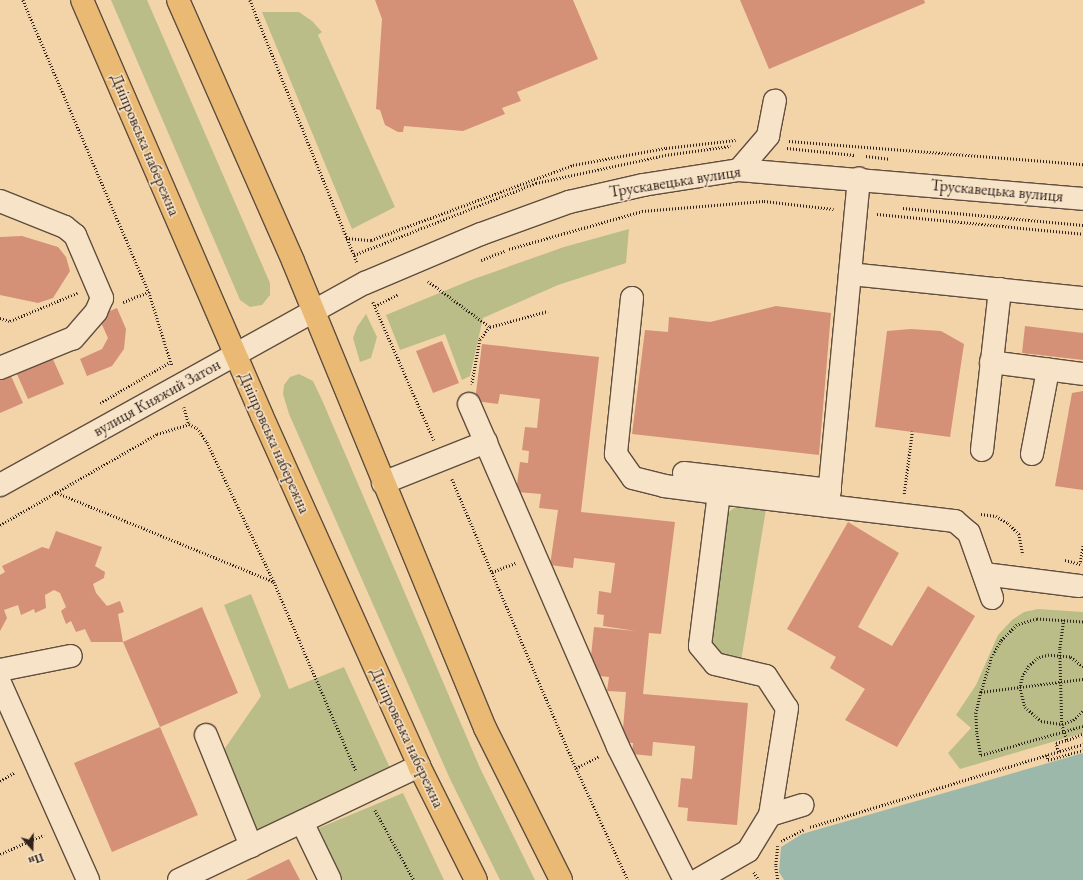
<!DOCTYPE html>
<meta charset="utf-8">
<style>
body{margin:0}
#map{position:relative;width:1083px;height:880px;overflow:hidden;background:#f3d4a9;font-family:"EB Garamond",serif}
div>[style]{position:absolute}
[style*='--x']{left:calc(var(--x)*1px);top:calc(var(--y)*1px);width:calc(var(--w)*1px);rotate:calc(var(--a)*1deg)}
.green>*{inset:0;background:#bbbd88}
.water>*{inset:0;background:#9bb8aa}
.building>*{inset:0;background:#d59078}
.path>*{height:2.5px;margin-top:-1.25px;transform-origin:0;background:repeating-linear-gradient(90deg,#2f211b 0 1px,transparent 0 3px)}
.roads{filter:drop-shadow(1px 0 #604e3e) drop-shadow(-1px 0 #604e3e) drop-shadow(0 1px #604e3e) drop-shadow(0 -1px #604e3e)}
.minor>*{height:22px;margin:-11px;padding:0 11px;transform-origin:11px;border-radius:11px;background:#f7e3c7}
.major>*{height:22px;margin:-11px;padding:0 11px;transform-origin:11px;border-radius:11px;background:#eaba74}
span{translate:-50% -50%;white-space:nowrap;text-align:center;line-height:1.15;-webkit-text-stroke:3px #f7e3c7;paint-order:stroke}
.street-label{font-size:16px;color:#2f211b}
.north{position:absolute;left:12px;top:828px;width:40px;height:40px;-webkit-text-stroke:3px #f7e3c7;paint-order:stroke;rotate:160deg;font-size:11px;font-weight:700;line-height:16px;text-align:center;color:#2f211b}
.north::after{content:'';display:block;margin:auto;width:14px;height:18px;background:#2f211b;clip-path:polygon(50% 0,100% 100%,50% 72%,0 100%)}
</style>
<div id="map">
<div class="green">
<div style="clip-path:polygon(111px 0,147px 0,270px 283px,270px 295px,262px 305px,250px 307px,240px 300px)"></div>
<div style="clip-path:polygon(262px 12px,299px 12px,312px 21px,322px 32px,318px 35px,395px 207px,352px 229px)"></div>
<div style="clip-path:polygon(629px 229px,626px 263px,558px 285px,483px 318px,470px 376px,462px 380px,445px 334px,400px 350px,386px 315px,471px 280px,564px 247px)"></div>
<div style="clip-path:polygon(366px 314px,377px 337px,371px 358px,360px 362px,353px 338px,357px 327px)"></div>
<div style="clip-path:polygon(299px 374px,313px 381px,322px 400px,480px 768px,535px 880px,500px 880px,450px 779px,289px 414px,283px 394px,284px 385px,290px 377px)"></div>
<div style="clip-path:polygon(748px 507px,766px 509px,741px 661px,716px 653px,710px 634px,724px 515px,734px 508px)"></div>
<div style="clip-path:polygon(251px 594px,289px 689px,344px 667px,390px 768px,254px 836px,221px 754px,261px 696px,224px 605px)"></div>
<div style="clip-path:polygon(1038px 609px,1083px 612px,1083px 733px,960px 769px,948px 753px,971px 728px,956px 715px,976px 685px,998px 635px,1012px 620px,1024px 612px)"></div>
<div style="clip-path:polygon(403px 793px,444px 880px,341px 880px,319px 828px)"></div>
</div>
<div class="water">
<div style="clip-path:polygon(1083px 753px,1083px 880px,784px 880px,779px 872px,781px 847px,802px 834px)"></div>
</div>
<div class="building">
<div style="clip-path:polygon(375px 0,573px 0,598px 59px,517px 92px,521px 101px,502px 108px,505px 114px,463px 131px,404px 126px,403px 132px,398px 132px,385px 125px,380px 110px,376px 109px,382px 19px)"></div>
<div style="clip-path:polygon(740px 0,924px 0,925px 3px,769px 69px)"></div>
<div style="clip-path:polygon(22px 236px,58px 247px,66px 257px,70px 271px,53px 298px,38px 303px,0 295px,0 237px)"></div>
<div style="clip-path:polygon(776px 306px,831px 313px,819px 455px,632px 434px,645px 330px,668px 332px,669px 317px,710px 322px)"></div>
<div style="clip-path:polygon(117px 308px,126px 329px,124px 349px,112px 366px,87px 376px,80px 359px,102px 349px,108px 338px,98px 316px)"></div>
<div style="clip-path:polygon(1025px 326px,1083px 333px,1083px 360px,1022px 353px)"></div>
<div style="clip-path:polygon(911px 329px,941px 331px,964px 344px,950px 437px,875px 427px,887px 331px)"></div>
<div style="clip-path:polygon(442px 341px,459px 383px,433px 393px,416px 351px)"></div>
<div style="clip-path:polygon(482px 344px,599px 357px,581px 512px,675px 522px,661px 634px,649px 633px,643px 694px,748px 703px,737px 825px,687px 821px,688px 808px,678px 807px,681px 778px,692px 779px,695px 746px,653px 742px,652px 756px,632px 754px,633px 743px,622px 742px,626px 692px,607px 691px,609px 677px,589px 675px,594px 627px,636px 631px,603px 626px,604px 615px,597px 614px,599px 591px,611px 593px,615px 563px,574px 558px,573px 568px,550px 565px,558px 510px,539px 508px,541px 494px,516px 492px,520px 462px,528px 463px,529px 451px,522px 450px,525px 427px,537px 428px,540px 399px,500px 394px,498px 404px,475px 401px)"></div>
<div style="clip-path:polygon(52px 357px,64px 384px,28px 399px,16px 372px)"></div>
<div style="clip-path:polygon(11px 376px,23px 403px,0 413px,0 380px)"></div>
<div style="clip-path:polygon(1083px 391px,1083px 490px,1055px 486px,1072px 393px)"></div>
<div style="clip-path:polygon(848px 522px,899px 553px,858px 627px,892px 646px,928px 586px,975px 616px,897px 747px,845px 720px,865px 689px,830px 668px,836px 657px,787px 629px)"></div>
<div style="clip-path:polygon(56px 531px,102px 547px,95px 566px,105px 572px,104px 578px,93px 584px,96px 593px,107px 606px,120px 601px,124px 612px,118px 614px,123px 642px,91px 642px,85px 629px,76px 632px,71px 621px,66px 624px,61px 611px,66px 607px,60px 593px,54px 590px,45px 595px,46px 608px,35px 613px,34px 609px,21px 615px,18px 605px,4px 610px,7px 618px,0 631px,0 575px,5px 572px,2px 566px,42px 547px,49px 549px)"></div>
<div style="clip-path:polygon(202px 607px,238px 693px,160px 727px,123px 642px)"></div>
<div style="clip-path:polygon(160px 727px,198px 815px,112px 852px,74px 763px)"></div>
<div style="clip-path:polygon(289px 859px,300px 880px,246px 880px)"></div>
</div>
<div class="path">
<div style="--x:23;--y:0;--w:318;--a:66.7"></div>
<div style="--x:149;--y:292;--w:77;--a:72.7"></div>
<div style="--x:250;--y:0;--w:283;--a:67.8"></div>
<div style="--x:789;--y:141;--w:295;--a:4.5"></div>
<div style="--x:787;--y:148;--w:68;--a:5.9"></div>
<div style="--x:866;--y:156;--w:23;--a:7"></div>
<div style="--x:903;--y:208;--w:181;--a:5.4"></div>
<div style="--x:877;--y:214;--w:207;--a:5.5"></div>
<div style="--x:346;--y:238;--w:25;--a:5"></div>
<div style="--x:371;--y:240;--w:215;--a:-20.4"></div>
<div style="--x:573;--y:165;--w:95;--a:-10.4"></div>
<div style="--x:666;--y:148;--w:70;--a:-6.5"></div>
<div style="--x:509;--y:249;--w:138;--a:-15.9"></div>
<div style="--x:642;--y:211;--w:122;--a:-4.7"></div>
<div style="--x:764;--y:201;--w:70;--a:6.5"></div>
<div style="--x:354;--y:255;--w:196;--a:-21.6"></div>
<div style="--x:536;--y:183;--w:132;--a:-12.2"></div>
<div style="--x:665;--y:155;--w:66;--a:-7.9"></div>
<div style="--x:481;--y:260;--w:26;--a:-21"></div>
<div style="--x:428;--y:281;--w:77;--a:36.6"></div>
<div style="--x:490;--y:327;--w:16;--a:128"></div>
<div style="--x:480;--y:340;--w:45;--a:100.3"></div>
<div style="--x:123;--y:302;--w:28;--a:-21"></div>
<div style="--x:373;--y:302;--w:151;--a:66.2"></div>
<div style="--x:375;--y:306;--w:25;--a:-27"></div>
<div style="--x:0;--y:318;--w:10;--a:17"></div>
<div style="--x:10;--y:321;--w:73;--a:-22.7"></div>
<div style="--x:490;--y:327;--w:60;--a:-15.4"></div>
<div style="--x:100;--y:403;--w:81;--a:-30.4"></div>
<div style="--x:184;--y:407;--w:18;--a:74"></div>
<div style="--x:189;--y:424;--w:9;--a:27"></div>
<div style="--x:197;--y:428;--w:17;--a:54"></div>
<div style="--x:207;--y:442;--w:155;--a:64.4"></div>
<div style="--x:274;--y:582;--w:206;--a:66.5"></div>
<div style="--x:452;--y:479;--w:314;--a:66.8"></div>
<div style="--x:576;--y:768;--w:123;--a:65.1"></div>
<div style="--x:55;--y:492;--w:237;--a:22.3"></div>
<div style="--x:904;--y:494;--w:63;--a:-82.6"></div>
<div style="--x:981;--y:514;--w:15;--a:8"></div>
<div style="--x:996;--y:516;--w:14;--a:30"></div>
<div style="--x:1008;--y:523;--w:16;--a:45"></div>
<div style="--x:1019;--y:534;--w:21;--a:79"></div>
<div style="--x:0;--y:525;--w:181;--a:-30.1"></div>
<div style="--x:157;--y:434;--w:34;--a:-17"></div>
<div style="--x:1065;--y:560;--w:16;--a:15"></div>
<div style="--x:1080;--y:562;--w:17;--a:-80"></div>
<div style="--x:492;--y:572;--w:25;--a:-21"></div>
<div style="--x:1064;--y:620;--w:29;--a:98"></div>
<div style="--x:1060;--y:649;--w:75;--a:88.5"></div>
<div style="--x:1062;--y:724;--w:17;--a:73"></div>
<div style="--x:1067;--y:740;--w:17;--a:-21"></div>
<div style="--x:1083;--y:622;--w:46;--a:-176.3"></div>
<div style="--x:1037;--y:619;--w:21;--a:163"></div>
<div style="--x:1017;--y:625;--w:23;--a:135"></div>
<div style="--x:1001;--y:641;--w:18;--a:119"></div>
<div style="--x:992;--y:657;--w:37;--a:107"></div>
<div style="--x:981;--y:692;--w:22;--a:103"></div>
<div style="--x:976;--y:713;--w:20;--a:87"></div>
<div style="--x:977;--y:733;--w:22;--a:80"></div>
<div style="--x:981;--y:755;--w:106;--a:-15.9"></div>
<div style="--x:1083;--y:667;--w:16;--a:-142"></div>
<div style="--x:1070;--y:657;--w:21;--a:-175"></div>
<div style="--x:1049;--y:655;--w:11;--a:165"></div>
<div style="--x:1038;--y:658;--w:12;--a:138"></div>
<div style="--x:1029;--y:666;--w:12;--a:121"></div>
<div style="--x:1023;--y:676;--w:11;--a:105"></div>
<div style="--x:1020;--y:687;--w:21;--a:76"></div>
<div style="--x:1025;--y:707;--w:21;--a:41"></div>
<div style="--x:1041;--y:721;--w:21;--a:8"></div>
<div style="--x:1062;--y:724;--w:12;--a:-20"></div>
<div style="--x:1073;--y:720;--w:13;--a:-42"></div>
<div style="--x:981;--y:692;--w:103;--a:-7.3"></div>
<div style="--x:1058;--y:752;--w:9;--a:-103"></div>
<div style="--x:1056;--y:743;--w:11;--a:-15"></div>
<div style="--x:1047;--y:755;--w:5;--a:79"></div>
<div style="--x:1048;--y:760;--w:36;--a:-16"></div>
<div style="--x:576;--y:768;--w:25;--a:-27"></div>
<div style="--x:0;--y:781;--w:17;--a:-31"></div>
<div style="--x:375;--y:810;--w:80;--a:60.9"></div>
<div style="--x:810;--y:827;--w:285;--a:-16.9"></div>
<div style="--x:781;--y:841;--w:25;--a:-27"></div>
<div style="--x:778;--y:846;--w:20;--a:96"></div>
<div style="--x:776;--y:866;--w:14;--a:82"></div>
<div style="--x:0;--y:854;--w:48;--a:-23.4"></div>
<div style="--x:754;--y:872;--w:9;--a:58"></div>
</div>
<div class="roads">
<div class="minor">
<div style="--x:739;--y:170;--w:45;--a:-49.5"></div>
<div style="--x:768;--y:136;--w:36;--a:-79"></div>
<div style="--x:0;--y:201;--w:70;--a:21.8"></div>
<div style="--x:65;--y:227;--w:13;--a:39"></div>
<div style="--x:75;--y:235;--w:69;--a:66.8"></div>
<div style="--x:102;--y:298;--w:15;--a:113"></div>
<div style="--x:96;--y:312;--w:35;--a:131"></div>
<div style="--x:73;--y:338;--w:79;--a:157.7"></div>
<div style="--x:850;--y:274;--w:234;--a:5.9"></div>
<div style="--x:632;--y:298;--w:157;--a:95.9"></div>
<div style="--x:616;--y:454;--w:29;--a:55"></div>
<div style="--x:633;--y:478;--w:32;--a:14"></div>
<div style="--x:664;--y:486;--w:55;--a:7.3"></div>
<div style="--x:719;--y:493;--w:154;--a:97.1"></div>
<div style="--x:700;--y:646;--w:23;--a:50"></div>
<div style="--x:715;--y:664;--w:52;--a:13.2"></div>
<div style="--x:766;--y:676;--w:38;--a:57"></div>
<div style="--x:787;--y:708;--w:108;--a:99"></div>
<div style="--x:770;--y:815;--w:42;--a:121.4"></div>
<div style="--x:748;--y:851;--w:58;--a:149.9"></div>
<div style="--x:991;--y:362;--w:93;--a:7.4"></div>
<div style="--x:469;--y:404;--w:374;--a:66.5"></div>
<div style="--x:618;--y:747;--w:149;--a:63.3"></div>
<div style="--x:982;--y:450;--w:162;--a:-83.6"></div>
<div style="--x:1032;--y:454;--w:86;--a:-79.2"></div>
<div style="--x:684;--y:473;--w:147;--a:6.6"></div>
<div style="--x:383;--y:483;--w:111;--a:-21.7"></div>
<div style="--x:0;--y:485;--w:417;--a:-29"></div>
<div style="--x:365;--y:283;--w:126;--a:-22.9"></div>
<div style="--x:481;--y:234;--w:94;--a:-20"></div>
<div style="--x:569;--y:202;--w:76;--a:-12.9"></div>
<div style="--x:643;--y:185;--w:97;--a:-8.9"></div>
<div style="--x:739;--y:170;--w:345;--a:4.8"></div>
<div style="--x:719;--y:493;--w:238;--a:6.8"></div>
<div style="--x:955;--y:521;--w:18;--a:41"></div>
<div style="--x:969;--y:533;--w:69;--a:70.5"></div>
<div style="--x:828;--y:506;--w:329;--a:-84.6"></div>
<div style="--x:984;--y:574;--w:96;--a:7.2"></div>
<div style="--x:0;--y:670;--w:72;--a:-11.2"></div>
<div style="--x:0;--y:683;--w:216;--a:65.9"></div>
<div style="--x:206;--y:735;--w:120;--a:67.9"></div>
<div style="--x:770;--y:815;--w:34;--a:-17"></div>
<div style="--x:302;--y:822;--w:64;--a:64.2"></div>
<div style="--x:179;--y:880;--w:266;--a:-25.4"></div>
</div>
<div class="major">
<div style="--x:82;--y:0;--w:453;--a:66.6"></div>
<div style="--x:262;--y:416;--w:384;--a:65.8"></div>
<div style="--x:419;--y:766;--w:127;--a:63.4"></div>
<div style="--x:178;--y:0;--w:285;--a:66.2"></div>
<div style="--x:293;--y:261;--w:505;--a:67.65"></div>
<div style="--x:485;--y:728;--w:170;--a:63.4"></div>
</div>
</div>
<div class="street-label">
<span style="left:145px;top:145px;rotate:67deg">Дніпровська набережна</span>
<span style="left:675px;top:182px;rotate:-9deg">Трускавецька вулиця</span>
<span style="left:997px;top:191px;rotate:5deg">Трускавецька вулиця</span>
<span style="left:157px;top:398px;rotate:-29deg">вулиця Княжий Затон</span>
<span style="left:274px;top:443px;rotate:66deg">Дніпровська набережна</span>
<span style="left:407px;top:738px;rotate:65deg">Дніпровська набережна</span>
</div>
<div class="north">Пн</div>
</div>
